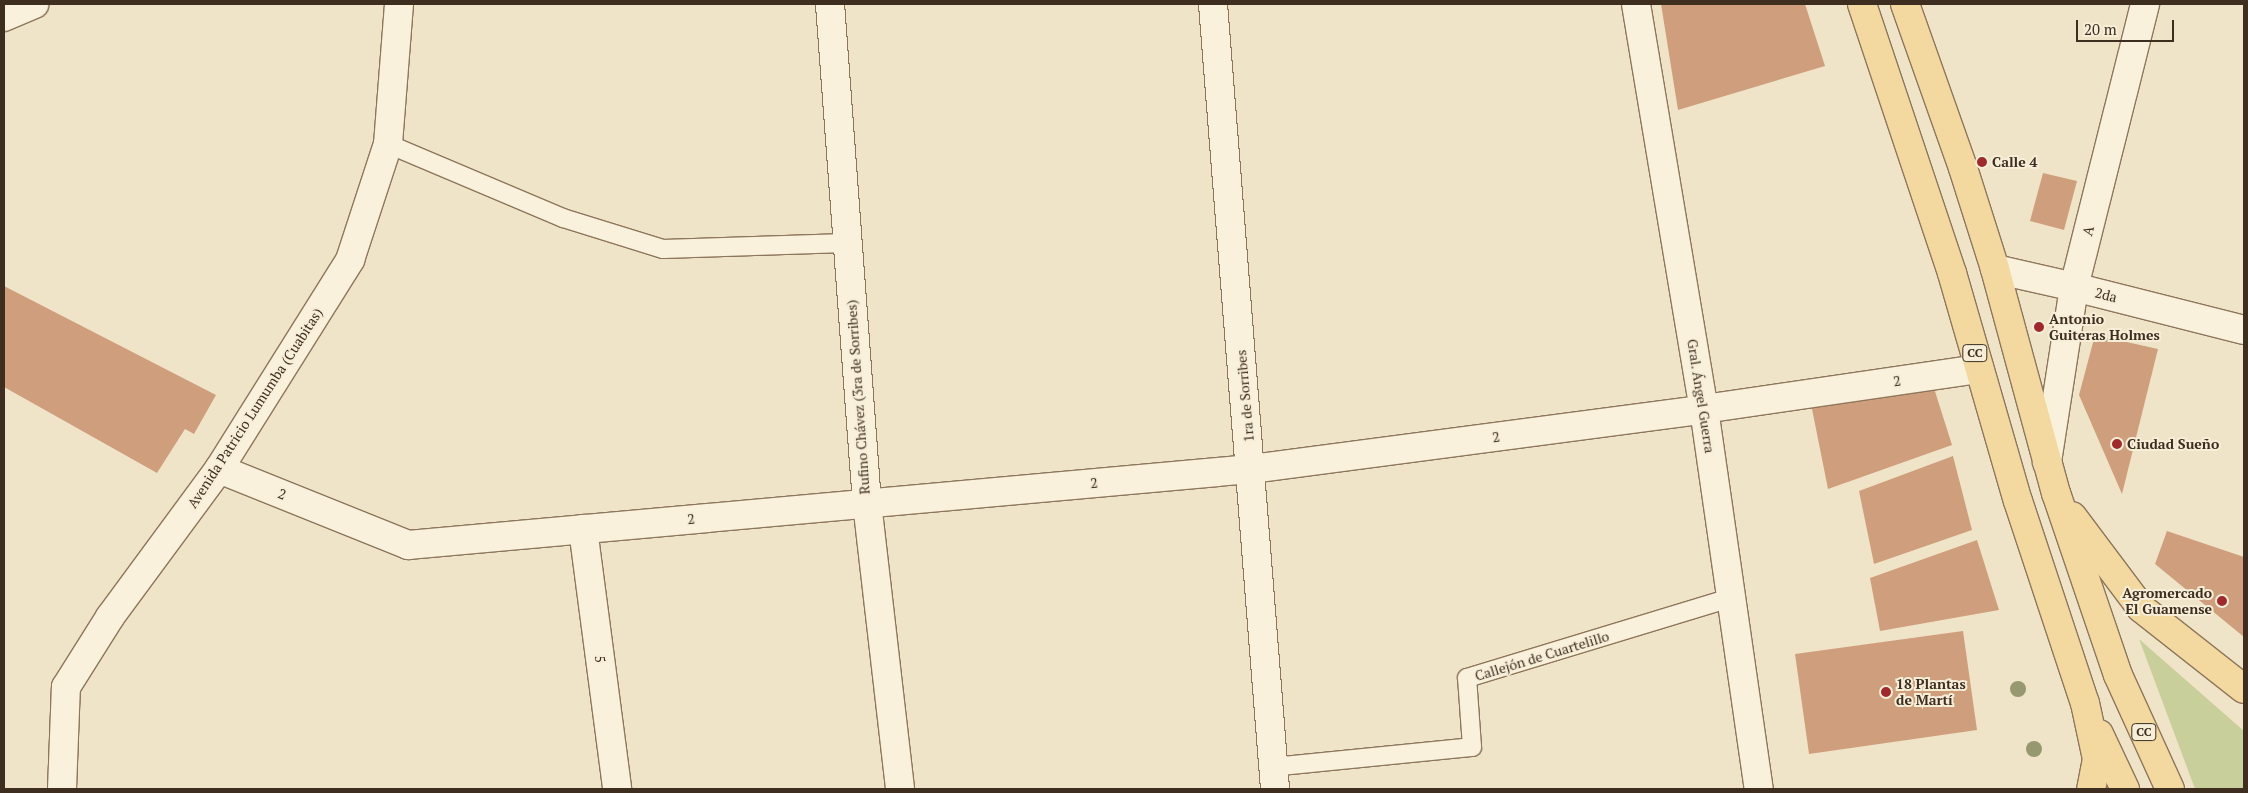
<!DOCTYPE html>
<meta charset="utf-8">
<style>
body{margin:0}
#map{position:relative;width:2248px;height:793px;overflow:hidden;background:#f0e4c8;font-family:"PT Serif",serif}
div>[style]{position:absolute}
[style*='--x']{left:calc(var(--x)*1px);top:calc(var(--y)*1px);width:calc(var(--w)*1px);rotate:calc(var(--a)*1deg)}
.green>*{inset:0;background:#c9cf9b}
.building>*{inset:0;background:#cf9f7d}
.roads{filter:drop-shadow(1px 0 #8d765c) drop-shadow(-1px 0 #8d765c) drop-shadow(0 1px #8d765c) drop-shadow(0 -1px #8d765c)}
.lane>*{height:18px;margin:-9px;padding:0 9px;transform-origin:9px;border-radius:9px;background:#faf1dc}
.street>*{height:28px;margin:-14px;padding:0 14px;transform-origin:14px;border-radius:14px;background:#faf1dc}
.secondary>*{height:28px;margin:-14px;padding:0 14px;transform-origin:14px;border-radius:14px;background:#faf1dc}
.primary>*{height:28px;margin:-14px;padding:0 14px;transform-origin:14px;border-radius:14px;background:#f3d9a0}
.trees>*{width:16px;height:16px;margin:-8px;border-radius:50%;background:#96986f}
.dots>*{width:14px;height:14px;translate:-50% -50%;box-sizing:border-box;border:2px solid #f7eed8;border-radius:50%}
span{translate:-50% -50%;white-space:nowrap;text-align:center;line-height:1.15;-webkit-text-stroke:4px #f7eed8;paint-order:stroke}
.shield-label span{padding:1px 4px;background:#f7eed8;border:1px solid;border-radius:4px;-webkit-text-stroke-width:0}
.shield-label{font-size:12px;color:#3d2e20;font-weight:700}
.poi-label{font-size:14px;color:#3d2e20;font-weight:700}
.left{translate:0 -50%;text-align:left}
.right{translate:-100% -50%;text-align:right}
.street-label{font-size:14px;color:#3d2e20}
.frame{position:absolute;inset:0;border:5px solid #3d2e20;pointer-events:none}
.scale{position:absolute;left:2076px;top:20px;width:98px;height:22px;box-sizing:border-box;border:2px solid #3d2e20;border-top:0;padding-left:6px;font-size:15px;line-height:18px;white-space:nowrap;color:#3d2e20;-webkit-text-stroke:4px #f7eed8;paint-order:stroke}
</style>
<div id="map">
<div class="green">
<div style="clip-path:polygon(2139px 639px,2244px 731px,2244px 789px,2195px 789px)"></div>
</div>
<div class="building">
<div style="clip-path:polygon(1661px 4px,1805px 4px,1825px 66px,1678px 110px)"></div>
<div style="clip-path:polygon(2043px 173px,2077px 181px,2064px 230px,2030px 221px)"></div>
<div style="clip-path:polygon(4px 286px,216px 395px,194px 434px,185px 429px,157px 473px,4px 387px)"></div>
<div style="clip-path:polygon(2095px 335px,2158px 349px,2122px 494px,2079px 395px)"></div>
<div style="clip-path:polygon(1933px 385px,1952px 445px,1828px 489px,1810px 399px)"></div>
<div style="clip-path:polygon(1953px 456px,1972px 530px,1874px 564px,1859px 491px)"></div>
<div style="clip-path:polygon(2167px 531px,2244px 557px,2244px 637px,2155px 564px)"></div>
<div style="clip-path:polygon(1977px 540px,1999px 610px,1880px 631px,1870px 578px)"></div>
<div style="clip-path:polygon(1963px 631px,1977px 730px,1809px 754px,1795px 654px)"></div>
</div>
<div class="roads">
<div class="lane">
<div style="--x:388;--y:144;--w:190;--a:22.9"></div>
<div style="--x:563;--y:218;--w:105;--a:17.2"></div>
<div style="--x:663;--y:249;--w:183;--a:-1.9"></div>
<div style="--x:1272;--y:767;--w:201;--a:-5.7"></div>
<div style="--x:1472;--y:747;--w:69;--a:-94.1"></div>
<div style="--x:1467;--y:678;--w:276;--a:-16.9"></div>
</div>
<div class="street">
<div style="--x:830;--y:4;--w:500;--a:85.76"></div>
<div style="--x:867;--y:503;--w:288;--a:83.4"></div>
<div style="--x:1213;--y:4;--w:787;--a:85.48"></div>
<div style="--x:1636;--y:4;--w:411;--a:80.5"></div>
<div style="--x:1704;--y:409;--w:384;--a:81.8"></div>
<div style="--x:4;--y:17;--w:33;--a:-23"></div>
<div style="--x:2047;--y:462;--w:177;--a:-81.2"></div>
<div style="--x:2074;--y:287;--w:292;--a:-75.9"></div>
<div style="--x:219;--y:469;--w:204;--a:21.9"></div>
<div style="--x:408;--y:545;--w:846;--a:-5.15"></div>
<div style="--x:1251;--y:469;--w:457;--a:-7.5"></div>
<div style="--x:1704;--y:409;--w:278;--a:-8.3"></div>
<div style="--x:583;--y:529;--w:262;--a:82.5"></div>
</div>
<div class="secondary">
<div style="--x:1995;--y:269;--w:81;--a:12.8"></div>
<div style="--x:2074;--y:287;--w:175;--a:14.2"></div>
<div style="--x:62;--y:789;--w:102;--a:-87.8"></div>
<div style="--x:66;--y:687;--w:83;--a:-57.8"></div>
<div style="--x:110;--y:617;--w:184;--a:-53.6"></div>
<div style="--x:219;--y:469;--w:247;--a:-57.9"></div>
<div style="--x:350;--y:260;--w:122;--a:-71.9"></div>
<div style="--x:388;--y:144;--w:140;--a:-85.5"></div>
</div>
<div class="primary">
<div style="--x:1862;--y:4;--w:284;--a:71.5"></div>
<div style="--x:1952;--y:273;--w:237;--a:73.9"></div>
<div style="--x:2018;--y:501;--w:213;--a:71.7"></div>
<div style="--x:2085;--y:703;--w:57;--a:77.9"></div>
<div style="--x:2097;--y:759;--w:31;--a:101"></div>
<div style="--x:1905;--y:4;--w:174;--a:70.5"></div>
<div style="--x:1963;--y:168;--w:106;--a:72.4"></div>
<div style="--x:1995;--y:269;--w:232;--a:74.8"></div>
<div style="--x:2056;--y:493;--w:192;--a:71.2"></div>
<div style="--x:2118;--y:675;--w:125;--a:65.5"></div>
<div style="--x:2072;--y:516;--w:115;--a:53.1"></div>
<div style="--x:2141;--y:608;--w:131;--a:38.2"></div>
<div style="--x:2099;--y:734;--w:61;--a:64.7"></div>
</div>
</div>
<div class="trees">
<div style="left:2018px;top:689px"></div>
<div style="left:2034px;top:749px"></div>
</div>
<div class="dots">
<div style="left:1982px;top:162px;background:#9e2a2b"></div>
<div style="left:2039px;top:327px;background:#9e2a2b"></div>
<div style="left:2117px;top:444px;background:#9e2a2b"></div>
<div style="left:2222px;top:601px;background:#9e2a2b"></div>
<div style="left:1886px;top:692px;background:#9e2a2b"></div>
</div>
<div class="shield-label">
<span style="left:1975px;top:353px">CC</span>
<span style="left:2144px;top:732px">CC</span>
</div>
<div class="poi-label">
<span class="left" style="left:1992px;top:162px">Calle 4</span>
<span class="left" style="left:2049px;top:327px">Antonio<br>Guiteras Holmes</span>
<span class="left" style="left:2127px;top:444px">Ciudad Sueño</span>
<span class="right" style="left:2212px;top:601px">Agromercado<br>El Guamense</span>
<span class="left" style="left:1896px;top:692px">18 Plantas<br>de Martí</span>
</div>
<div class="street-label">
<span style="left:2088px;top:231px;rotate:-76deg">A</span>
<span style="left:2106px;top:295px;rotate:14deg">2da</span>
<span style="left:1897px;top:381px;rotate:-8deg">2</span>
<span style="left:1245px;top:396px;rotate:-95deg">1ra de Sorribes</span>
<span style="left:1701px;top:396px;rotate:81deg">Gral. Ángel Guerra</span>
<span style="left:858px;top:397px;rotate:-94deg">Rufino Chávez (3ra de Sorribes)</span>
<span style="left:255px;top:408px;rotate:-57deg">Avenida Patricio Lumumba (Cuabitas)</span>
<span style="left:1496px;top:437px;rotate:-8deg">2</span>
<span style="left:1094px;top:483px;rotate:-5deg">2</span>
<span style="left:282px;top:494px;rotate:22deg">2</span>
<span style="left:691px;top:519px;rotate:-5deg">2</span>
<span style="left:1542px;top:656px;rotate:-17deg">Callejón de Cuartelillo</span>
<span style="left:600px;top:659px;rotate:83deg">5</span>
</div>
<div class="frame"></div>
<div class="scale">20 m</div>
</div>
